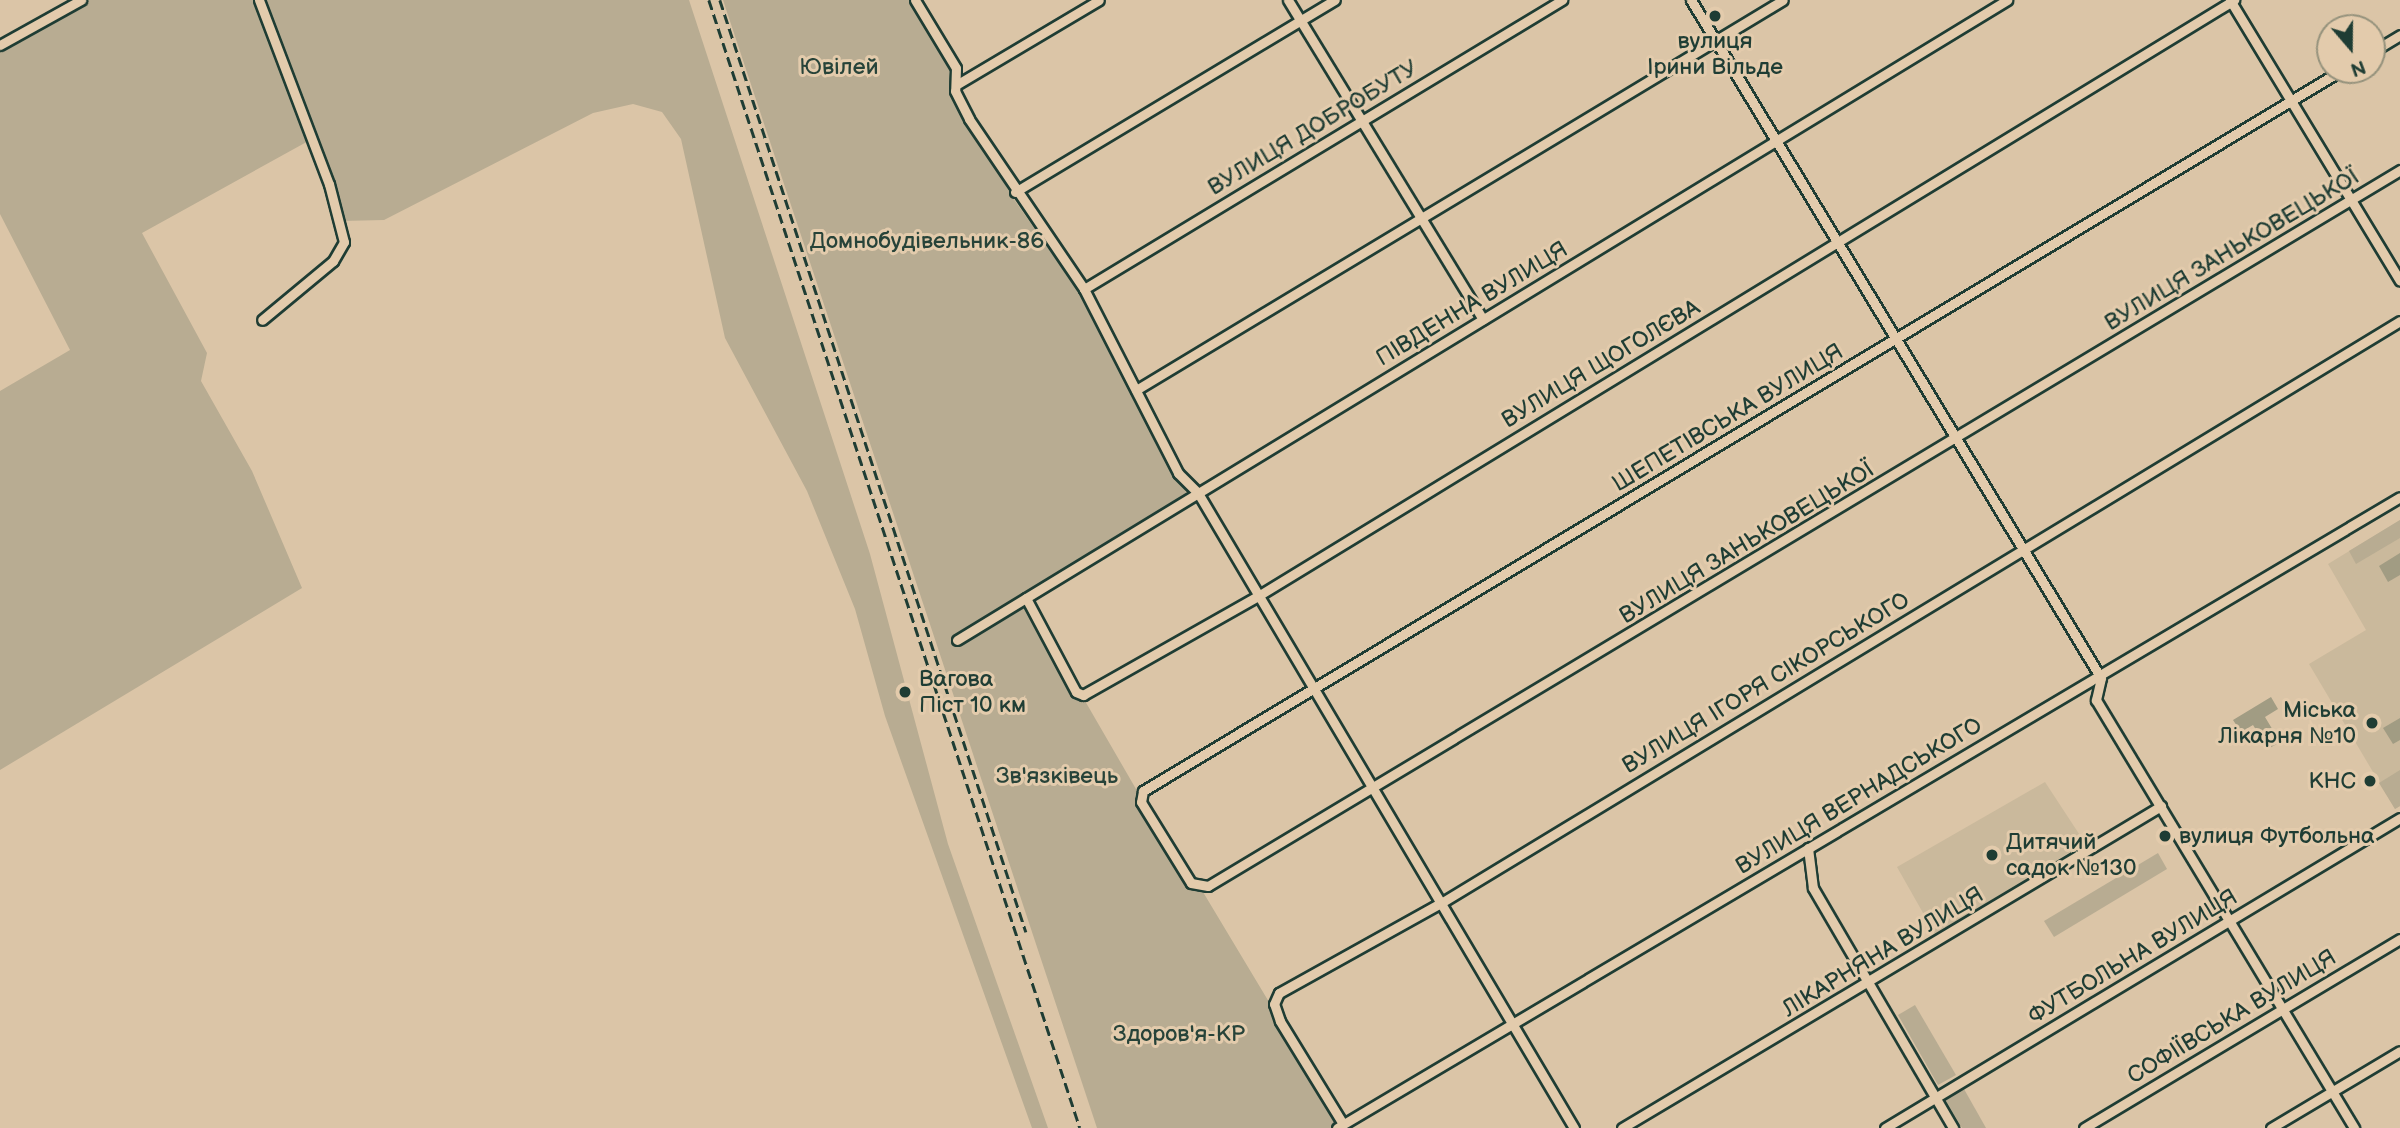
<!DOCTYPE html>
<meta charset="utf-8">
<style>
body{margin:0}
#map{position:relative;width:2400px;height:1128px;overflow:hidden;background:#dbc5a7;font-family:"Balsamiq Sans",sans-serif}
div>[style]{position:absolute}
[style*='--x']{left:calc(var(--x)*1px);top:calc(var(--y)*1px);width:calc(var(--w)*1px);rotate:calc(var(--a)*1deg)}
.built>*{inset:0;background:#cab99c}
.green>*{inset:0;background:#b8ac92}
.building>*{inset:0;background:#a19c83}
.roads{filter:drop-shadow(2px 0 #1f3d34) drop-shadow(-2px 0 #1f3d34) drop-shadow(0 2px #1f3d34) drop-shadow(0 -2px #1f3d34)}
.minor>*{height:9px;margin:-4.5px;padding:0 4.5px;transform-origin:4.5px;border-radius:4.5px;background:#e3cbac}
.rail>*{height:2.5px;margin-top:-1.25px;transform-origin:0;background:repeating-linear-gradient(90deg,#1f3d34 0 10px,transparent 0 15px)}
.dots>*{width:19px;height:19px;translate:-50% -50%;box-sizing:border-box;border:4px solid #e3cbac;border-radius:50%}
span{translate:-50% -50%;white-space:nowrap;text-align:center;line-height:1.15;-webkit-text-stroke:6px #e3cbac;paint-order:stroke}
.poi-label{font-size:23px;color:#1f3d34}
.left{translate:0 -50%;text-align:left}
.right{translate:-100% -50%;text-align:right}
.park-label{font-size:23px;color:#274339}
.street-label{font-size:23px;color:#1f3d34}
.north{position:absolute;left:2316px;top:14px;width:70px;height:70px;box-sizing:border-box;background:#e3cbac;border:2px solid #95927c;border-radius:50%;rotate:160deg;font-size:19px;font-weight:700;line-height:28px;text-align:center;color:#1f3d34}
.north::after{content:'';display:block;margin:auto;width:24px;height:32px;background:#1f3d34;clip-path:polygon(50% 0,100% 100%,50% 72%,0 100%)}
</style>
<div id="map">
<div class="built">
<div style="clip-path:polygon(2400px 520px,2400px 806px,2395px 809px,2309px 664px,2366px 630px,2328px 564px)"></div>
<div style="clip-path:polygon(2045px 782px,2085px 843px,1935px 934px,1897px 867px)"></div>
</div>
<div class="green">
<div style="clip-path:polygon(81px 0,689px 0,870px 554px,948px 844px,1048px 1128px,1032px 1128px,885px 716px,855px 609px,807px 491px,725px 338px,681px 139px,662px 112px,633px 104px,593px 113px,384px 220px,341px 221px,312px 139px,142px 233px,207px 353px,201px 381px,252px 471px,302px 588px,0 770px,0 391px,70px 350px,0 214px,0 45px)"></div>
<div style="clip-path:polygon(723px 0,914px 0,956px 69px,949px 85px,1011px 195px,1078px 291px,1133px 391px,1187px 494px,1026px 599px,1191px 884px,1203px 892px,1341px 1122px,1331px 1128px,1097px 1128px)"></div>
<div style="clip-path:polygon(2400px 520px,2400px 538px,2356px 564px,2349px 551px)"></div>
<div style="clip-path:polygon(2400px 770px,2400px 806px,2395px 809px,2379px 783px)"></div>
<div style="clip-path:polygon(2158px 853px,2167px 869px,2054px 937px,2044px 921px)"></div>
<div style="clip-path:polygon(1915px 1005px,1956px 1075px,1938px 1085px,1898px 1015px)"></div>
<div style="clip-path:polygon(1964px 1089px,1986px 1128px,1962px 1128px,1945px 1099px)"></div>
</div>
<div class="building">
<div style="clip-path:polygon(2400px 553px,2400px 575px,2388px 582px,2379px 566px)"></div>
<div style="clip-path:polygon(2271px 697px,2278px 709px,2265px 717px,2280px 742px,2268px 749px,2253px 725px,2241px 732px,2233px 720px)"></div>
<div style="clip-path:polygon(2400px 718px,2400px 740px,2393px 744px,2383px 728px)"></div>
</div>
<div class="roads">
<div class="minor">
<div style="--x:259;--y:0;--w:197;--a:69.2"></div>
<div style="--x:329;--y:184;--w:60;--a:75.5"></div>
<div style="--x:344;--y:242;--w:22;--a:120"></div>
<div style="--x:333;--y:261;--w:92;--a:140.3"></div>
<div style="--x:915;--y:0;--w:79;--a:58.9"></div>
<div style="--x:956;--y:68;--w:23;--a:92"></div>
<div style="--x:955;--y:91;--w:31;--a:63"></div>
<div style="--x:969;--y:119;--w:205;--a:55.9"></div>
<div style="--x:1084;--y:289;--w:207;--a:62.9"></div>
<div style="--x:1178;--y:473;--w:28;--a:45"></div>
<div style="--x:1198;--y:493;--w:738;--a:59.37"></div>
<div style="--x:1288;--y:0;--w:374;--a:58.6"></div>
<div style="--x:1691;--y:0;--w:792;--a:58.84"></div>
<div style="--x:2230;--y:0;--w:328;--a:58.8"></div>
<div style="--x:0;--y:45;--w:93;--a:-29.1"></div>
<div style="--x:2372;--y:52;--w:33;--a:-31"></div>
<div style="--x:2342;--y:70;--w:1399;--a:148.98"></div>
<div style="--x:1143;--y:791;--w:11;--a:100"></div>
<div style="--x:1141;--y:802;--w:95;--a:58.3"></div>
<div style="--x:1191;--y:883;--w:17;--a:10"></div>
<div style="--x:1208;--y:886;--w:1391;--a:-30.99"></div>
<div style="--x:956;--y:85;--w:166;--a:-30.7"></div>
<div style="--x:1015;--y:192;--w:373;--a:-31"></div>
<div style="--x:1084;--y:289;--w:559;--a:-31.16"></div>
<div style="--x:1136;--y:390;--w:755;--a:-31.08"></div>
<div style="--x:1026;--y:598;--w:106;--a:62"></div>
<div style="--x:1076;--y:692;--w:8;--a:23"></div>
<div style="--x:1083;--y:695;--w:201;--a:-29.5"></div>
<div style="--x:1258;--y:596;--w:1144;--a:-31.41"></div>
<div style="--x:957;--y:640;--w:1230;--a:-31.36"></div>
<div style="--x:2101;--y:678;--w:23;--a:103"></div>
<div style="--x:2096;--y:700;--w:500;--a:58.9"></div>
<div style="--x:1808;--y:848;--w:40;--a:82.9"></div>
<div style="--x:1813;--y:888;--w:278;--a:59.7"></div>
<div style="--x:1343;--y:1124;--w:121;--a:-121.5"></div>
<div style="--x:1280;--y:1021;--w:18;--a:-109"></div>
<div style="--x:1274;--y:1004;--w:12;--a:-66"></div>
<div style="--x:1279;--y:993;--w:185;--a:-29.1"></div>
<div style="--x:1441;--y:903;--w:1122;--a:-31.25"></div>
<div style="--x:1337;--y:1128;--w:1236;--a:-30.69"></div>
<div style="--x:1622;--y:1128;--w:628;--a:-30.85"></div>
<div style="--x:1885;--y:1128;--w:601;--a:-31.05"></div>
<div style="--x:2084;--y:1128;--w:368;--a:-30.9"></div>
<div style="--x:2271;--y:1128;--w:150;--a:-30.8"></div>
</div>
</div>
<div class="rail">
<div style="--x:709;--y:0;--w:1187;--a:71.79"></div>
<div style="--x:720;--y:0;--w:981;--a:71.82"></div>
</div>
<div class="dots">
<div style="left:1715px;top:16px;background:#1f3d34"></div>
<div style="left:905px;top:692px;background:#1f3d34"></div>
<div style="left:2372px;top:723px;background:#1f3d34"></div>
<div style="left:2370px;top:781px;background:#1f3d34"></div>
<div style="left:2165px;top:836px;background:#1f3d34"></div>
<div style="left:1992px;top:855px;background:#1f3d34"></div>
</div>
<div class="poi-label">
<span style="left:1715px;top:54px">вулиця<br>Ірини Вільде</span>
<span class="left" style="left:919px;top:692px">Вагова<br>Піст 10 км</span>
<span class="right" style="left:2356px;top:723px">Міська<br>Лікарня №10</span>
<span class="right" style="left:2356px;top:781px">КНС</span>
<span class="left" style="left:2179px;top:836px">вулиця Футбольна</span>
<span class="left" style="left:2006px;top:855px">Дитячий<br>садок №130</span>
</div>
<div class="park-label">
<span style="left:839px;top:67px">Ювілей</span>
<span style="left:927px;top:241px">Домнобудівельник-86</span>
<span style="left:1057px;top:776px">Зв'язківець</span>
<span style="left:1179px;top:1034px">Здоров'я-КР</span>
</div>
<div class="street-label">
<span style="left:1313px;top:128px;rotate:-31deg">ВУЛИЦЯ ДОБРОБУТУ</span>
<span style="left:2232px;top:250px;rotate:-31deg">ВУЛИЦЯ ЗАНЬКОВЕЦЬКОЇ</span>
<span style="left:1472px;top:304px;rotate:-31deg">ПІВДЕННА ВУЛИЦЯ</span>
<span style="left:1601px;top:364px;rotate:-31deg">ВУЛИЦЯ ЩОГОЛЄВА</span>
<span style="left:1728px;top:418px;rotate:-31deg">ШЕПЕТІВСЬКА ВУЛИЦЯ</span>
<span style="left:1747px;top:543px;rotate:-31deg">ВУЛИЦЯ ЗАНЬКОВЕЦЬКОЇ</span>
<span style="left:1766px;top:683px;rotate:-31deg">ВУЛИЦЯ ІГОРЯ СІКОРСЬКОГО</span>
<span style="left:1859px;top:796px;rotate:-31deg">ВУЛИЦЯ ВЕРНАДСЬКОГО</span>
<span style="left:1883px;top:952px;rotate:-31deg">ЛІКАРНЯНА ВУЛИЦЯ</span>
<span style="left:2133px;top:957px;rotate:-31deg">ФУТБОЛЬНА ВУЛИЦЯ</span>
<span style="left:2232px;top:1017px;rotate:-31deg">СОФІЇВСЬКА ВУЛИЦЯ</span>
</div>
<div class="north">N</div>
</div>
